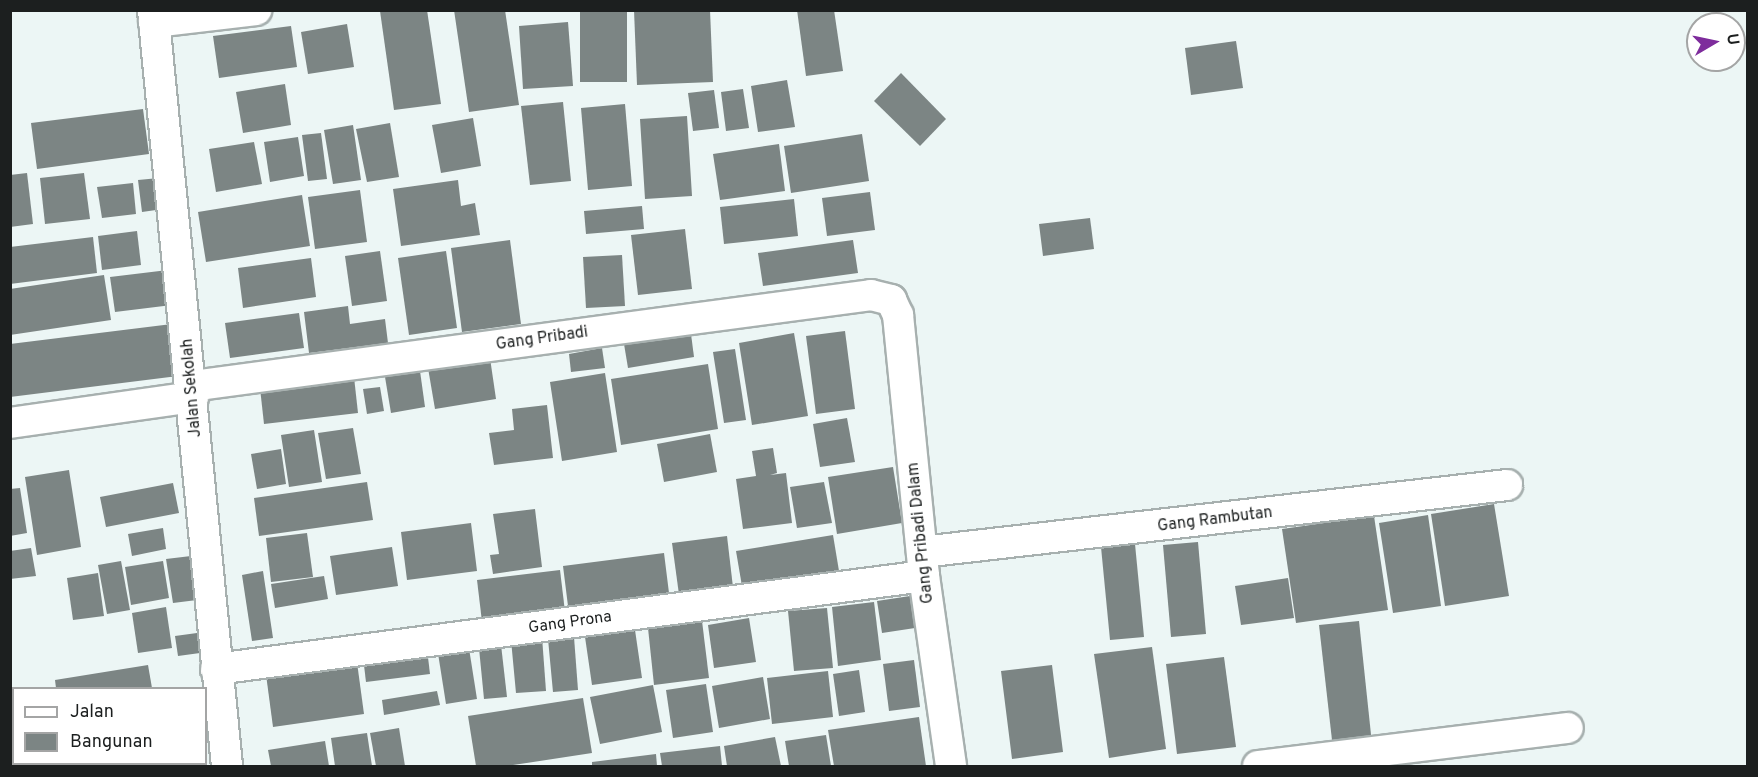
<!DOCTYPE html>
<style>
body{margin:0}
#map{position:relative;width:1758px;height:777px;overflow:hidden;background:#ecf6f5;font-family:Overpass,sans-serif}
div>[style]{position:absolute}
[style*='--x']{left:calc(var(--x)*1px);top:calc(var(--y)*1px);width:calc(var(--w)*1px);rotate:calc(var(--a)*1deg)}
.building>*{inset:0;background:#7c8584}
.roads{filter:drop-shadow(2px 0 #a7b0af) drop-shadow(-2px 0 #a7b0af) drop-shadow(0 2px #a7b0af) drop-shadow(0 -2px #a7b0af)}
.street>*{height:30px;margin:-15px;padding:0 15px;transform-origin:15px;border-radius:15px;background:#fff}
span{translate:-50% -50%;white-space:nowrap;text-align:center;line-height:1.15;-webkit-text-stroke:4.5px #fff;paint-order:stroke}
.street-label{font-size:16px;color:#1c1f1f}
.frame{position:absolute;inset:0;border:12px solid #1c1f1f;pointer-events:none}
.legend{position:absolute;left:12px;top:687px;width:195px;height:78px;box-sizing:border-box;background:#fff;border:2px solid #a4a5a5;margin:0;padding:8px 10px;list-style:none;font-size:18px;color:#1c1f1f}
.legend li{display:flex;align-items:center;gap:12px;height:30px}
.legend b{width:30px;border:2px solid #a4a5a5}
.north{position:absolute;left:1686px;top:12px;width:60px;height:60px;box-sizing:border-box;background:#fff;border:2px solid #a4a5a5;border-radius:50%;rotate:81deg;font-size:16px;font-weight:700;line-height:24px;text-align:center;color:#1c1f1f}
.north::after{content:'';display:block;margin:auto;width:21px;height:27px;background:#7e2c9c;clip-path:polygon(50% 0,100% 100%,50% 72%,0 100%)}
</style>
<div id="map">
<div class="building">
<div style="clip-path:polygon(427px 10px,441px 104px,394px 110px,380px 11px)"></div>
<div style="clip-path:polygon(454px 10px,505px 10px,519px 105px,469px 112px)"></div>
<div style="clip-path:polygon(580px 10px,627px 10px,627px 82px,580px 82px)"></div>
<div style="clip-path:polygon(634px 10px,710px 10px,713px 82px,637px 85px)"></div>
<div style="clip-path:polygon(797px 10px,834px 10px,843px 71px,806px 76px)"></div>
<div style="clip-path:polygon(568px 22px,573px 86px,523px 89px,519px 26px)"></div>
<div style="clip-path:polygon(347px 24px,354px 67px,308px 74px,301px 32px)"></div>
<div style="clip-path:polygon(291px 26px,297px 67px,219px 78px,213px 36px)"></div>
<div style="clip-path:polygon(1236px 41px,1243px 88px,1191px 95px,1185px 48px)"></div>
<div style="clip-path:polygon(901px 73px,946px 119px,920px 146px,874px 101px)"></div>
<div style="clip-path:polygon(787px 80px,795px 127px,758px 132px,751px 86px)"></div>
<div style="clip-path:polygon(285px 84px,291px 125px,243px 133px,236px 92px)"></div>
<div style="clip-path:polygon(743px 89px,749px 128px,726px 131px,721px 92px)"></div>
<div style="clip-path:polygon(714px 90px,719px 128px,693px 131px,688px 93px)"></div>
<div style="clip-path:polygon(563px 102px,571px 181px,530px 185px,521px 106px)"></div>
<div style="clip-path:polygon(625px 104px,632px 186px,588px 190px,581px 108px)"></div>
<div style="clip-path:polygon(143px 109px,149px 154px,37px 169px,31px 123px)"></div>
<div style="clip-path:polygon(687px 116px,692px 196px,645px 199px,640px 119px)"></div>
<div style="clip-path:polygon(473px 118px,481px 166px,441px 173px,432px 125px)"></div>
<div style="clip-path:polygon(390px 123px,399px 177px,367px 182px,356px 129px)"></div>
<div style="clip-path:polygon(353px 125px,361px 180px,333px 184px,324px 130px)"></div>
<div style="clip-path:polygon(321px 133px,327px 179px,308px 181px,302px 135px)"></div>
<div style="clip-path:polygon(862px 134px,869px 181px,791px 193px,784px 146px)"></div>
<div style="clip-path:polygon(298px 137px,304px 176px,270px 182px,264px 142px)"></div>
<div style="clip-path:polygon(254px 142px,262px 184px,216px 192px,209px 149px)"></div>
<div style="clip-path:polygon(779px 144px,785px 191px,720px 200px,713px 154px)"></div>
<div style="clip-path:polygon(27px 173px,33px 224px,10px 227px,10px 175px)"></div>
<div style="clip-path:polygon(84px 173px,90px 219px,45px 224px,40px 178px)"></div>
<div style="clip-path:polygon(159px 178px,163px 209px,142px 212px,138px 180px)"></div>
<div style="clip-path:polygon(458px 180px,461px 206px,475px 203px,480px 235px,401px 246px,393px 189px)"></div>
<div style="clip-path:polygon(133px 183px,136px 214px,102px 218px,97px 187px)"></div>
<div style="clip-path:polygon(360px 190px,367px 242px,315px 249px,308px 197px)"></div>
<div style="clip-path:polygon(870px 192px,875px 230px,827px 236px,822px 198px)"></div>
<div style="clip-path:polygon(302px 195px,310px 246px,206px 262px,198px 212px)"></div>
<div style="clip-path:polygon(794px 199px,798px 236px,724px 244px,720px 207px)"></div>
<div style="clip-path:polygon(642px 206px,644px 229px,586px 234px,584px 211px)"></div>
<div style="clip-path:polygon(1090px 218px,1094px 249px,1043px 256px,1039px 224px)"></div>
<div style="clip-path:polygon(685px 229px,692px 289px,638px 295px,631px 235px)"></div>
<div style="clip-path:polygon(137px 231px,141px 265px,102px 270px,98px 236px)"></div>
<div style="clip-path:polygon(93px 237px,97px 273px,10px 284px,10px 247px)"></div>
<div style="clip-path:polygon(510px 240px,521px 324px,462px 332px,451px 248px)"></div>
<div style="clip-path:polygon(853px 240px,858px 273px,763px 286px,758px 253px)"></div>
<div style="clip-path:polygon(380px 251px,387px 301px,352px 306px,345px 256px)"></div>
<div style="clip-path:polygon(446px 251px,457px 328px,409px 335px,398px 258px)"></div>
<div style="clip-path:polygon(622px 255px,625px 306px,586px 308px,583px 257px)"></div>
<div style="clip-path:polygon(311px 258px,316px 297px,243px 308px,238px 268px)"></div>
<div style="clip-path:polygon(168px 270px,172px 305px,115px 312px,110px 277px)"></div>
<div style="clip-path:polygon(104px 275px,111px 320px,10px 335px,10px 289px)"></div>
<div style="clip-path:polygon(348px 306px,350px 324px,385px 319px,388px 343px,309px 353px,304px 312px)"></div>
<div style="clip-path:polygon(299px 313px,304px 348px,230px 358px,225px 323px)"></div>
<div style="clip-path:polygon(172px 324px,178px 376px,10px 397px,10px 344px)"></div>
<div style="clip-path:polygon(845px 331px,855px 409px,816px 414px,806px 336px)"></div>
<div style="clip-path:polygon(794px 333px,808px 416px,752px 425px,739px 343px)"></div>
<div style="clip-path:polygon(691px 334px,694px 357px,628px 368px,624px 344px)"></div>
<div style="clip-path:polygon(602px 348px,605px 368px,571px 372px,569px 354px)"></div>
<div style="clip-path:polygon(735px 349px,746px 420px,724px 423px,713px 352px)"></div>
<div style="clip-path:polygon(490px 358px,496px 399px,435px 409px,428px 368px)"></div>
<div style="clip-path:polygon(708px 364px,718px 429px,621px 445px,611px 379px)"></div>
<div style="clip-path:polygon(420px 371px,425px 407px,391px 413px,385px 377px)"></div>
<div style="clip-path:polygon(605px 373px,617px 452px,562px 461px,550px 382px)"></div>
<div style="clip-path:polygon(354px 377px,358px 413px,264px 424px,260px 388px)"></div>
<div style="clip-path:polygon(380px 387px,384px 411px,367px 414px,363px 389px)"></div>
<div style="clip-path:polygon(547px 405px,553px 458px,494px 465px,489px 433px,514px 430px,512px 409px)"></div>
<div style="clip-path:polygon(847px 418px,855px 462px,820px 467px,813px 424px)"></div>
<div style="clip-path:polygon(353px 428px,361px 474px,326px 479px,318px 433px)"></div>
<div style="clip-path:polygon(314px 430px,322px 482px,289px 487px,281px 435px)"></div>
<div style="clip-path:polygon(710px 434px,717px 472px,664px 482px,657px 444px)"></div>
<div style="clip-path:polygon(773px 448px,777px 473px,770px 475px,786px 473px,792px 523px,743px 529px,736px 479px,756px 476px,752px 451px)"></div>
<div style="clip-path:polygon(281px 449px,286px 484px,257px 489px,251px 454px)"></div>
<div style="clip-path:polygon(893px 467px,902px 523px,837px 534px,828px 477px)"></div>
<div style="clip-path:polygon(69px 470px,81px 547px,37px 555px,25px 477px)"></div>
<div style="clip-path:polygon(367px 482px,373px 520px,259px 536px,254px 498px)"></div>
<div style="clip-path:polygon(824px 482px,832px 523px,797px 528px,790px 487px)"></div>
<div style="clip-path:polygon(173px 483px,179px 513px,106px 527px,100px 497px)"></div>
<div style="clip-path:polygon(20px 488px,27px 533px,10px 536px,10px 489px)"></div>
<div style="clip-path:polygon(1494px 504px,1509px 596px,1445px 606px,1431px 514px)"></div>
<div style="clip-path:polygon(535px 509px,542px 567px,493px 574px,490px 555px,499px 554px,493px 514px)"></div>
<div style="clip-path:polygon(1428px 515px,1441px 606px,1393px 613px,1379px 523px)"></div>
<div style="clip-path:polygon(1374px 516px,1388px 610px,1296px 623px,1282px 529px)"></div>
<div style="clip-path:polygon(471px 523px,477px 571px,407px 580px,401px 532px)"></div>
<div style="clip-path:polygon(163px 528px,166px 549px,132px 556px,128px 534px)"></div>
<div style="clip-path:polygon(307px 533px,313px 577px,271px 582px,266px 538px)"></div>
<div style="clip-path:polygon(833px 535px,841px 583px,744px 598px,736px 551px)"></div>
<div style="clip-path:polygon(727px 536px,734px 596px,680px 602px,672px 543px)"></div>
<div style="clip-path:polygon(1198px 542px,1206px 634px,1171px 637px,1163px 545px)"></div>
<div style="clip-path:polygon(1135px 544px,1144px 637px,1110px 640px,1101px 547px)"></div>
<div style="clip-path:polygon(392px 547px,398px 586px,336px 595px,330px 556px)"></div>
<div style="clip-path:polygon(31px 548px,36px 576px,10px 579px,10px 551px)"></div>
<div style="clip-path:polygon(664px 553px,671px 609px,570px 622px,563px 566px)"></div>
<div style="clip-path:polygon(191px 556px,197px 600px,173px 603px,166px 559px)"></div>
<div style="clip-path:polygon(121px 561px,130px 610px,107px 614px,98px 565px)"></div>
<div style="clip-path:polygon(163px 561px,169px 598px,131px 605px,125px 567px)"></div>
<div style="clip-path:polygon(560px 570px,566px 620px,483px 630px,477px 580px)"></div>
<div style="clip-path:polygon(263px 571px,273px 638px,252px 641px,242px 575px)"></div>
<div style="clip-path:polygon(98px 573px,104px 616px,73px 620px,67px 578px)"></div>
<div style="clip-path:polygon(324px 576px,328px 599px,275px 608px,271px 584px)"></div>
<div style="clip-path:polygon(1288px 578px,1294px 618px,1241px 625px,1235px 586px)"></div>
<div style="clip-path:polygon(910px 596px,915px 628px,882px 633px,877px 601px)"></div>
<div style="clip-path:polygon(874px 602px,881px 660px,838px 666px,832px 607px)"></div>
<div style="clip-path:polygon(166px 607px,172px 648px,138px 653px,132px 613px)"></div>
<div style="clip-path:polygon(827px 608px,833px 668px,794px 671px,788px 611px)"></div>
<div style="clip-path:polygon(749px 618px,756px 662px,714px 668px,708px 625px)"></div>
<div style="clip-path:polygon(702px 621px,709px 678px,654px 685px,648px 628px)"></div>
<div style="clip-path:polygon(1359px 621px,1372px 744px,1333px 749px,1319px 625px)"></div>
<div style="clip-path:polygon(635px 630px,642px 678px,592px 685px,585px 637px)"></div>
<div style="clip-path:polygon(197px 633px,200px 653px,178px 656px,175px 636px)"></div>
<div style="clip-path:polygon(500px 636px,507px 697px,484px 699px,478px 638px)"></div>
<div style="clip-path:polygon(542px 637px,546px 691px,516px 693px,511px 640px)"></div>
<div style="clip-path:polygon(574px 637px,578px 690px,553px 692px,548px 639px)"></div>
<div style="clip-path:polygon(468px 642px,477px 699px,446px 704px,437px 647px)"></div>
<div style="clip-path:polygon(1152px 647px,1166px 749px,1109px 758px,1094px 654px)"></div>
<div style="clip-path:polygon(427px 649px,430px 674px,366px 682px,363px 657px)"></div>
<div style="clip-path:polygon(356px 655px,364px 714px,273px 727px,265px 667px)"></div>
<div style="clip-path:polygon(1224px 657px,1236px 747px,1177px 754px,1166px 664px)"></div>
<div style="clip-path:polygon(914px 660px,920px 707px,889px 711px,883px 664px)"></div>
<div style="clip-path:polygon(148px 665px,152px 688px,56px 688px,55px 680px)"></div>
<div style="clip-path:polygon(1052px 665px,1063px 752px,1012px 759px,1001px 671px)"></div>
<div style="clip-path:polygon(859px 670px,865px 712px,839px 716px,833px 674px)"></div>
<div style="clip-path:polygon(828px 671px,833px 717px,772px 724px,767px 678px)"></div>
<div style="clip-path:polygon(763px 677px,770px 719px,719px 728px,712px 686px)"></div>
<div style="clip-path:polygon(706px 684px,713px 732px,673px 738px,666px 690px)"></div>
<div style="clip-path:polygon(653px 685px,662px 732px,600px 744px,590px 697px)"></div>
<div style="clip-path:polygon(14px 688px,14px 764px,39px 766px,10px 766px)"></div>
<div style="clip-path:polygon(437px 691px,440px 705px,384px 715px,382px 700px)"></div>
<div style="clip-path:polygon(583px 698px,592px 753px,507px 766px,476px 766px,468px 716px)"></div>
<div style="clip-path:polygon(919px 717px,926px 766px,834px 766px,828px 730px)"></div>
<div style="clip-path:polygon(399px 728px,405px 766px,376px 766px,370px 733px)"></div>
<div style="clip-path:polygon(367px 733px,372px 766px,335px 766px,331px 738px)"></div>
<div style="clip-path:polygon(826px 735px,831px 766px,789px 766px,785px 741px)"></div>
<div style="clip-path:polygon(775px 737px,781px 766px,727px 766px,724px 746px)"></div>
<div style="clip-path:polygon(325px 741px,329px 766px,271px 766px,268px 750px)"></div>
<div style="clip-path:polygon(720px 746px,722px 766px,662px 766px,660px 753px)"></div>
<div style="clip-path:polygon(656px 754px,657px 766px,592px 766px,592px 762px)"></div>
<div style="clip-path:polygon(62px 764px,117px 764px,117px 766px,62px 766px)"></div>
<div style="clip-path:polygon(125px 764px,205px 764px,206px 766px,126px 766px)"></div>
</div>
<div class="roads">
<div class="street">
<div style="--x:153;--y:10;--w:760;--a:84.41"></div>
<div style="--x:154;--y:22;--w:103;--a:-6.7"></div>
<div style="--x:192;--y:386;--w:685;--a:-7.63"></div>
<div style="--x:871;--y:295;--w:21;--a:14"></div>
<div style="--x:891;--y:300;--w:17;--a:65"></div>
<div style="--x:898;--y:315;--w:262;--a:84.3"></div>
<div style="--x:924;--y:576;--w:192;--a:81.9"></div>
<div style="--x:10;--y:423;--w:185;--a:-8.1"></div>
<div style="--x:922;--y:552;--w:589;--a:-6.53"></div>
<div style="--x:216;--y:669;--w:714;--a:-7.48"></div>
<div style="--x:1258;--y:766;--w:312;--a:-7"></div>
</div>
</div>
<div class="street-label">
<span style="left:542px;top:339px;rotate:-8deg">Gang Pribadi</span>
<span style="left:192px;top:388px;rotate:-95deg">Jalan Sekolah</span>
<span style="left:1215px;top:520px;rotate:-7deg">Gang Rambutan</span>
<span style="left:921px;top:533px;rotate:-96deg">Gang Pribadi Dalam</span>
<span style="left:570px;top:623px;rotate:-8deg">Gang Prona</span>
</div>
<div class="frame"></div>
<ul class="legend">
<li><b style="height:8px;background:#fff"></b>Jalan</li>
<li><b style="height:16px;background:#7c8584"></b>Bangunan</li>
</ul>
<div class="north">U</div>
</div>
